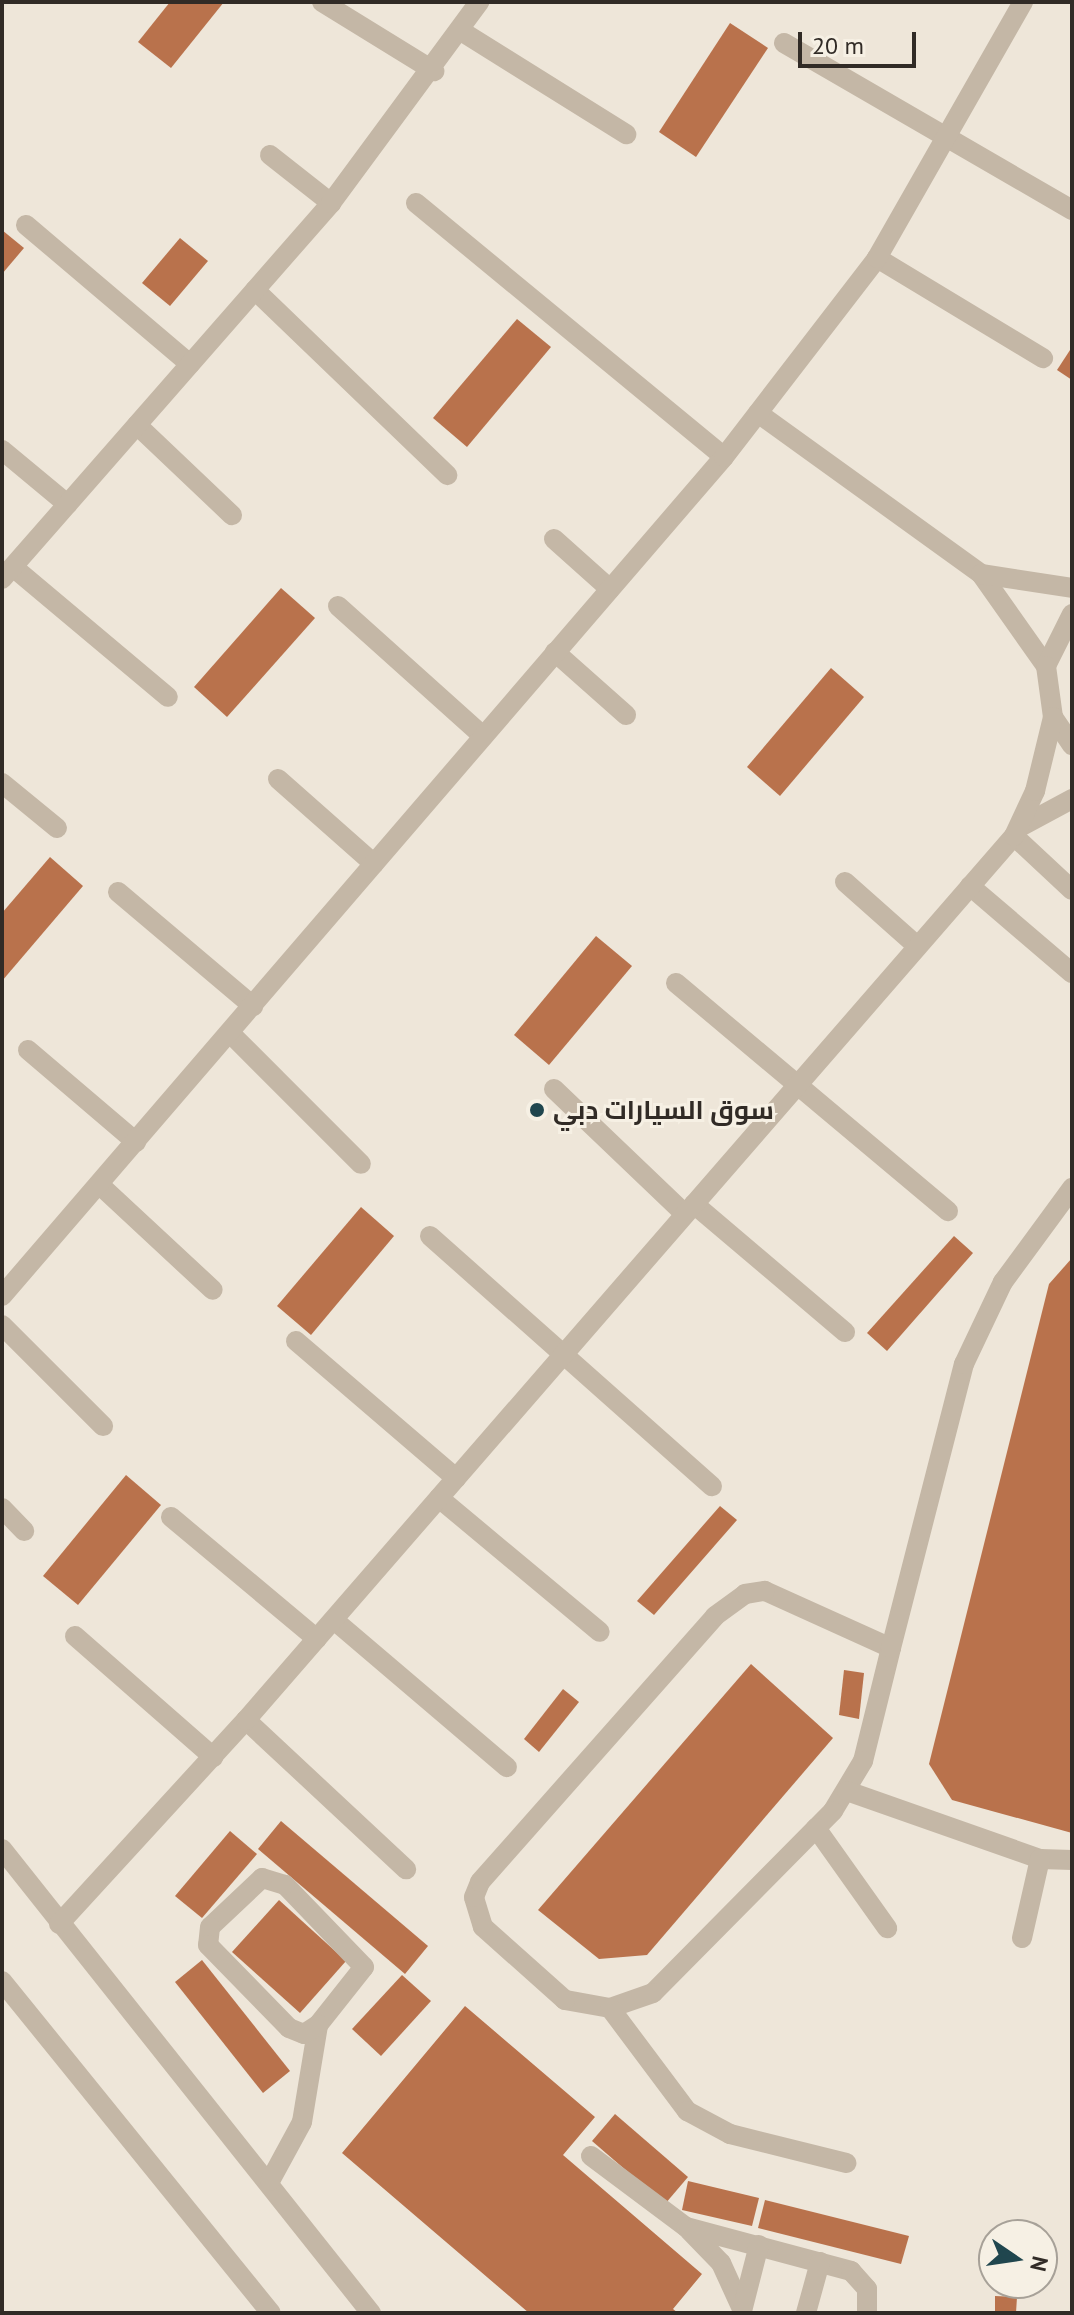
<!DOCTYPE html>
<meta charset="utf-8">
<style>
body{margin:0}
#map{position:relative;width:1074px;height:2315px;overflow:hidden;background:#eee6d9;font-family:"PT Sans",Cairo,sans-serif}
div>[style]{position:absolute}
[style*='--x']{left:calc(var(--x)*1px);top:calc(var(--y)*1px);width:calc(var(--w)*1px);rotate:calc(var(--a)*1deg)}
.building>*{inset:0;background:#b9724c}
.minor>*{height:20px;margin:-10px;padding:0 10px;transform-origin:10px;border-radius:10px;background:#c4b7a6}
.dots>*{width:22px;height:22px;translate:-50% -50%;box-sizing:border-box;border:4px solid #f6f0e4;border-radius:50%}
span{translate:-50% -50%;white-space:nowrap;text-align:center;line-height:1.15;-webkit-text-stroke:6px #f6f0e4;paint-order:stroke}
.poi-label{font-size:26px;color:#312b26;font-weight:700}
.left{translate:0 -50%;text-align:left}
.frame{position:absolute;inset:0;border:4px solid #312b26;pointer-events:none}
.north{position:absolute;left:978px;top:2219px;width:80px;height:80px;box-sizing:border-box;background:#f6f0e4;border:2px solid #a7a198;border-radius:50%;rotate:103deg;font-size:22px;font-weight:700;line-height:32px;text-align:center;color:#312b26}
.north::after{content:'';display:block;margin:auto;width:28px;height:36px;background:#20464e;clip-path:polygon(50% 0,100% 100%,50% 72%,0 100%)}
.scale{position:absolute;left:798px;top:32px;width:118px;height:36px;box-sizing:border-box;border:4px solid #312b26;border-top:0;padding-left:10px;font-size:24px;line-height:28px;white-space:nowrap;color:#312b26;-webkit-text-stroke:6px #f6f0e4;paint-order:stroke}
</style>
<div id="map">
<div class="building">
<div style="clip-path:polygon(170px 2px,224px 2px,171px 68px,138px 42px)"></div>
<div style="clip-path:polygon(730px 23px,768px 48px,696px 157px,659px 132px)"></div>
<div style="clip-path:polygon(2px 230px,24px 248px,2px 274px)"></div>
<div style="clip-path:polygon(180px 238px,208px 261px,170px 306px,142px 283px)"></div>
<div style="clip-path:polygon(517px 319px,551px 347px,467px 447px,433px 418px)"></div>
<div style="clip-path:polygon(1072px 347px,1072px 380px,1057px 370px)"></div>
<div style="clip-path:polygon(281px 588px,315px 618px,227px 717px,194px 687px)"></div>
<div style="clip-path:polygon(831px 668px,864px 697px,780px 796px,747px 767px)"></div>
<div style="clip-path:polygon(50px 857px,83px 886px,2px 981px,2px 913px)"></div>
<div style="clip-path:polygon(596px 936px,632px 966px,549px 1065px,514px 1035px)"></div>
<div style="clip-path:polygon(361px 1207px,394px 1236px,311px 1335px,277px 1306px)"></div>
<div style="clip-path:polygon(954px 1236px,973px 1253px,887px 1351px,867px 1333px)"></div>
<div style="clip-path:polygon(1072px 1258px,1072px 1833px,952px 1800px,929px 1764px,1049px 1284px)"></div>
<div style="clip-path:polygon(126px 1475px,161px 1505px,78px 1605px,43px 1576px)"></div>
<div style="clip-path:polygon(720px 1506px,737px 1520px,654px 1615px,637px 1601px)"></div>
<div style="clip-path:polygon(751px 1664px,833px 1738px,647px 1955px,599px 1959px,538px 1910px)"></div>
<div style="clip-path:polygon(844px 1670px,864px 1673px,859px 1719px,839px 1715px)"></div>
<div style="clip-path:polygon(563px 1689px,579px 1702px,539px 1752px,524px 1739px)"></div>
<div style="clip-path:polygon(281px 1821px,428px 1946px,405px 1974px,258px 1849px)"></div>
<div style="clip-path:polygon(230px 1831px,257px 1854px,202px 1918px,175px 1896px)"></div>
<div style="clip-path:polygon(279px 1900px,346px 1961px,300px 2013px,232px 1952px)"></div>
<div style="clip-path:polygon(202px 1960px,290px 2071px,263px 2093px,175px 1982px)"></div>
<div style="clip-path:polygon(402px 1975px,431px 2001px,381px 2056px,352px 2029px)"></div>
<div style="clip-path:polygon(465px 2006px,595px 2117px,563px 2155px,702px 2274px,673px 2309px,678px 2313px,529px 2313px,342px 2153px)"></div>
<div style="clip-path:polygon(615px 2114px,688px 2177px,665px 2204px,592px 2141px)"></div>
<div style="clip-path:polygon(688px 2181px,759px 2198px,752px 2226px,682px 2210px)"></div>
<div style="clip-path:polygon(765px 2200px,909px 2236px,901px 2264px,758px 2228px)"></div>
<div style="clip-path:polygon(995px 2296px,1017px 2297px,1016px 2313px,995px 2313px)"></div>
</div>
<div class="minor">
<div style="--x:322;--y:2;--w:132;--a:31.6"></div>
<div style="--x:461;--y:31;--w:195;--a:32"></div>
<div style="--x:784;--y:43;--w:333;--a:30.1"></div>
<div style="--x:270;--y:155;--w:78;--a:38.2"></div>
<div style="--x:416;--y:203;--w:399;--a:39.5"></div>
<div style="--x:26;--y:225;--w:215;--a:40.3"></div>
<div style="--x:877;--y:258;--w:194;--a:31.1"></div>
<div style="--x:255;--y:290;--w:267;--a:43.9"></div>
<div style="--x:758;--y:413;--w:275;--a:35.8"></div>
<div style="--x:981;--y:574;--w:113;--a:54.8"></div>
<div style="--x:137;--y:425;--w:131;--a:43.5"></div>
<div style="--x:2;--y:450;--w:85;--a:39.7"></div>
<div style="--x:554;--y:539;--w:75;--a:41.8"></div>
<div style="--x:13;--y:567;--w:202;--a:40"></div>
<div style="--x:981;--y:574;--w:92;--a:8.7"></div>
<div style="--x:2;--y:579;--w:500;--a:-48.8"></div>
<div style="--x:331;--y:203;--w:250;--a:-53.6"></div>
<div style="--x:338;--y:606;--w:195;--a:41.9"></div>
<div style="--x:1072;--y:614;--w:58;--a:116.6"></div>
<div style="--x:1046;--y:666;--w:51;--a:82.2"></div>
<div style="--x:1053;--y:717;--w:34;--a:56"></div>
<div style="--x:555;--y:652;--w:95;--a:41.6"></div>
<div style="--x:278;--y:779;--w:128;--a:41.5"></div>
<div style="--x:2;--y:783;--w:71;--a:39.3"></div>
<div style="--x:1020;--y:827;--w:59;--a:-28.3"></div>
<div style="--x:1014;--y:836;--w:79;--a:43"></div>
<div style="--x:845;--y:882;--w:96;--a:41.6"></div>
<div style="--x:970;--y:886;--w:134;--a:40.5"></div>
<div style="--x:118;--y:892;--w:177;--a:40.2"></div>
<div style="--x:676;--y:983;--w:355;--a:40"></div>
<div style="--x:230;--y:1033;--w:185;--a:45"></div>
<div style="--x:28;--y:1050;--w:142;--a:40.4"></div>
<div style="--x:554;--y:1089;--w:181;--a:43.7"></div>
<div style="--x:102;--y:1187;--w:151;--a:42.9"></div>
<div style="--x:694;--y:1204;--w:198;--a:40.3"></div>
<div style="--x:430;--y:1236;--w:377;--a:41.6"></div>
<div style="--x:2;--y:1296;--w:1107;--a:-49.29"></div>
<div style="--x:724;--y:457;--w:251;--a:-52.4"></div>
<div style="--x:877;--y:258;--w:295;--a:-60.3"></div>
<div style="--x:2;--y:1325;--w:143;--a:45"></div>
<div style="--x:296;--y:1341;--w:211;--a:40.6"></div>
<div style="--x:439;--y:1498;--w:209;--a:39.8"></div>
<div style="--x:2;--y:1508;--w:32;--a:46"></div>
<div style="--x:171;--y:1517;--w:190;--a:39.9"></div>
<div style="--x:765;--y:1591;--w:138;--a:24.3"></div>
<div style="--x:891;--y:1648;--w:116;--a:103.9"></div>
<div style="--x:863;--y:1761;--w:58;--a:121"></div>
<div style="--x:833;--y:1811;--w:256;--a:134.7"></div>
<div style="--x:653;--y:1993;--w:46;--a:160.8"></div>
<div style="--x:610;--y:2008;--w:46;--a:-169.9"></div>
<div style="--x:565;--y:2000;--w:110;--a:-138.3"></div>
<div style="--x:483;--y:1927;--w:31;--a:-107"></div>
<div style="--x:474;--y:1897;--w:16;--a:-68"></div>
<div style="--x:480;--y:1882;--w:355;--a:-48.5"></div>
<div style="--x:715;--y:1616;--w:37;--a:-36"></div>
<div style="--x:745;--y:1594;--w:20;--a:-9"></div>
<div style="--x:334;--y:1620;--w:227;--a:40.4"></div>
<div style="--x:75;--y:1636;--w:184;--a:41.2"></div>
<div style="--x:891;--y:1648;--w:293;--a:-75.6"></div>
<div style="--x:964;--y:1364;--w:91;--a:-64.6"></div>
<div style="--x:1003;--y:1282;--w:117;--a:-53.7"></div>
<div style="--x:246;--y:1720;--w:219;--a:43"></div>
<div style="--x:847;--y:1791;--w:205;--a:19.4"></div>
<div style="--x:1040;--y:1859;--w:32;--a:2"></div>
<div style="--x:816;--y:1828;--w:123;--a:54.6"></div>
<div style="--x:2;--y:1849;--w:593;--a:51.51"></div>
<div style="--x:59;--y:1924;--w:277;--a:-47.5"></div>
<div style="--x:246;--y:1720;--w:1171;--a:-49.02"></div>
<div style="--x:1014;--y:836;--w:50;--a:-65"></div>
<div style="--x:1035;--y:791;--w:76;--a:-76.3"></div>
<div style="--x:1022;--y:1938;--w:81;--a:-77.2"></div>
<div style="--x:2;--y:1981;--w:427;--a:51"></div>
<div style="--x:610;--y:2008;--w:129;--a:53.2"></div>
<div style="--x:687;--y:2111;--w:49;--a:28.1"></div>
<div style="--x:730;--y:2134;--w:120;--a:14"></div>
<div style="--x:591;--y:2156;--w:119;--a:36.8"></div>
<div style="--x:686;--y:2227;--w:171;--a:14.9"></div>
<div style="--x:851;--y:2271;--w:24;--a:48"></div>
<div style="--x:867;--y:2289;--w:24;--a:90"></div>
<div style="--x:270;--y:2181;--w:67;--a:-61.5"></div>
<div style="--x:302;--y:2122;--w:98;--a:-80.6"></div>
<div style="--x:318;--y:2025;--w:74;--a:-51.6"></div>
<div style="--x:364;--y:1967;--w:114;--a:-133.9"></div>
<div style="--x:285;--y:1885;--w:24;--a:-163"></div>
<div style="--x:262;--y:1878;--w:71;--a:136.7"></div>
<div style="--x:210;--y:1927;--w:18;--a:96"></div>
<div style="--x:208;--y:1945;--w:116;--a:45.7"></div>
<div style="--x:289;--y:2028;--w:16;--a:22"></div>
<div style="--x:304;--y:2034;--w:17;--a:-33"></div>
<div style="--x:689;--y:2230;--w:46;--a:45.9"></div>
<div style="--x:721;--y:2263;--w:51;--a:65.5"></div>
<div style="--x:742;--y:2311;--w:68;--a:-75.6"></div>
<div style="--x:806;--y:2313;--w:53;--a:-74.6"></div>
</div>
<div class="dots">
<div style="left:537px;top:1110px;background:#20464e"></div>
</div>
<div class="poi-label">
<span class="left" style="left:553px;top:1110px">سوق السيارات دبي</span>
</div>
<div class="frame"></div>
<div class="north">N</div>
<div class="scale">20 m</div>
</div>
